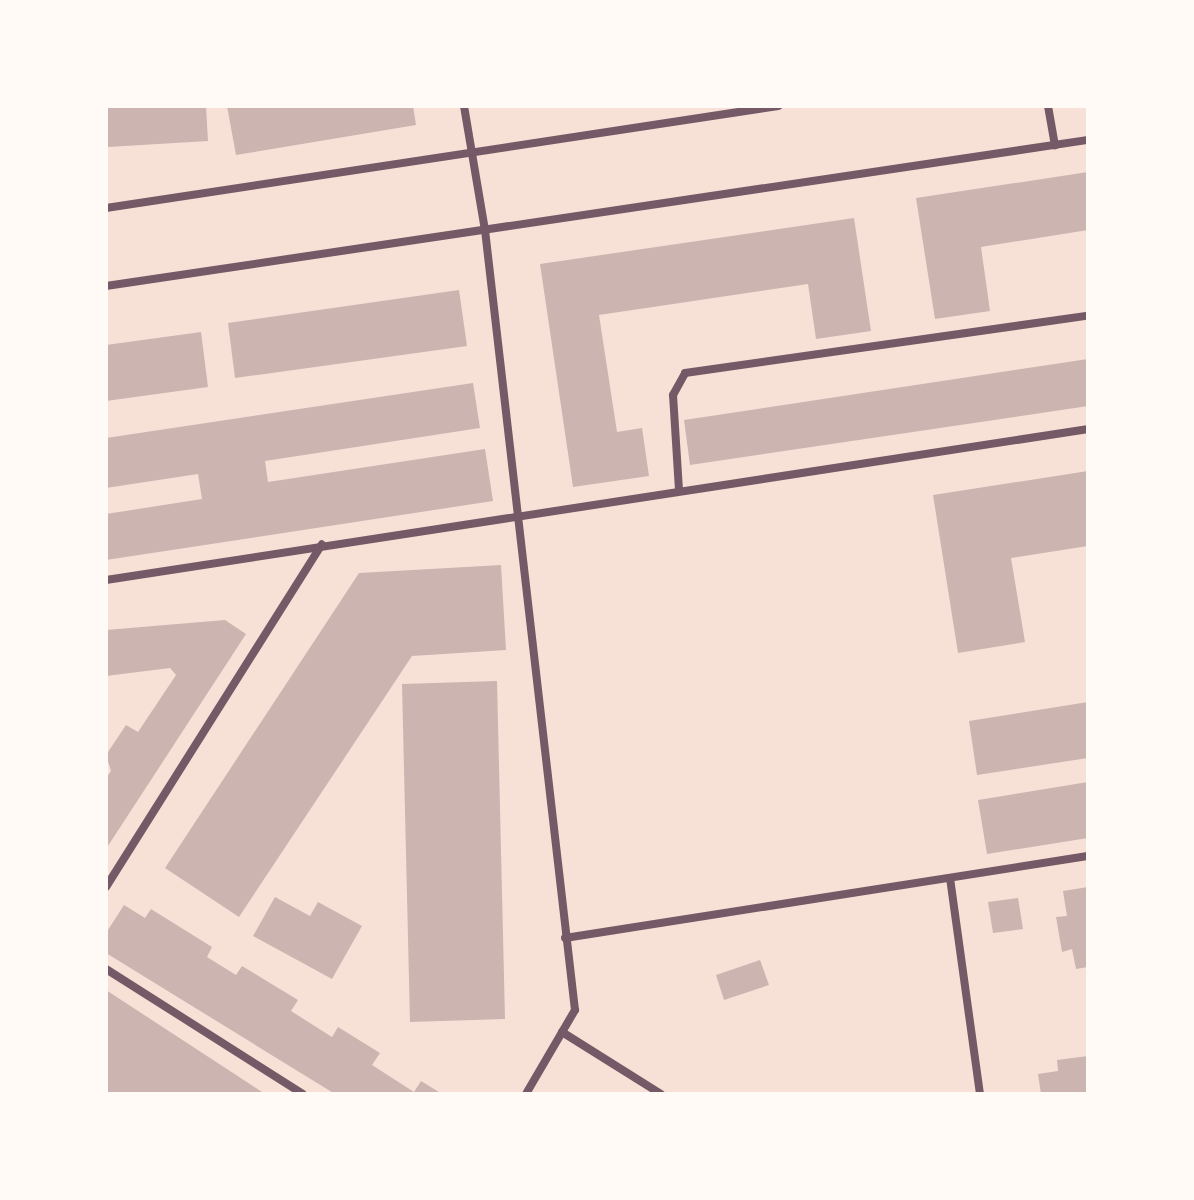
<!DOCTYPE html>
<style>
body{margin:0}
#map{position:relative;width:1194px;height:1200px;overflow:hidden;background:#f7e1d7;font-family:"Alegreya Sans",sans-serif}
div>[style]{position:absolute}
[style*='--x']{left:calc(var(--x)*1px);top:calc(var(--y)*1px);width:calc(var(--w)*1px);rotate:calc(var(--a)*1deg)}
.building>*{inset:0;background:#ccb4b1}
.minor>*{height:8px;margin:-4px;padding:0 4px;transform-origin:4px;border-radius:4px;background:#755966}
span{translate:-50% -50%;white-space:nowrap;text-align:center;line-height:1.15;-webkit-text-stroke:7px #fffaf5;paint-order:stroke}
.frame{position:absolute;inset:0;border:108px solid #fffaf5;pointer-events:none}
</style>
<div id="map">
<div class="building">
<div style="clip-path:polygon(106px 106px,206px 106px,208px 141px,108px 147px)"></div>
<div style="clip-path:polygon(227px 106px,413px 106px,416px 125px,236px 155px)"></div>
<div style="clip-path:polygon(1088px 172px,1088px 230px,981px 247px,990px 311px,935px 319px,916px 198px)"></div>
<div style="clip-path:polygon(854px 218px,871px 331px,816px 339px,808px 284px,599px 315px,617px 432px,642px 428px,649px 476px,573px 487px,540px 264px)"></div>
<div style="clip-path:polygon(459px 290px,467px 346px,235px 378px,228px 323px)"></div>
<div style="clip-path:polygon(201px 332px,208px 387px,106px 401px,106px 345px)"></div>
<div style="clip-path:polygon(1088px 359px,1088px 406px,690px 465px,684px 420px)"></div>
<div style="clip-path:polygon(473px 383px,480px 428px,265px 461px,268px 482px,485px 449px,493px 501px,106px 560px,106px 514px,202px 499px,198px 474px,106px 488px,106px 438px)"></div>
<div style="clip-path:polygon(1088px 471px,1088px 546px,1011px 558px,1025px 642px,958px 653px,933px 495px)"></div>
<div style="clip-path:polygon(501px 565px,506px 650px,412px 656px,239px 917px,165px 868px,359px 573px)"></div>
<div style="clip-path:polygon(225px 620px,246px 634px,106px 849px,106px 778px,111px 771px,106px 755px,126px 725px,138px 732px,176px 675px,170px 668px,106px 676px,106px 630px)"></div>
<div style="clip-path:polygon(497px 681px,505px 1019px,410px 1022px,402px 684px)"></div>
<div style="clip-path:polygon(1088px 702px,1088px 758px,977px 775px,969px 721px)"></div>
<div style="clip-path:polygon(1088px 782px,1088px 838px,987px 854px,978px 800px)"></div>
<div style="clip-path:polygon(1088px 887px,1088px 967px,1076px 969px,1072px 949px,1062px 952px,1056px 917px,1067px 916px,1063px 891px)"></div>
<div style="clip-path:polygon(275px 897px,310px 916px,318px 902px,362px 926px,332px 979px,253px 936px)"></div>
<div style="clip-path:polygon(1018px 898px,1023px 929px,993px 933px,988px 902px)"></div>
<div style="clip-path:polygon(124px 905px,145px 918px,151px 909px,212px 947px,207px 957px,236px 975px,242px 966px,298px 1000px,291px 1011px,332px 1037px,338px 1027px,380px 1053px,372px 1065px,414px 1092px,421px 1081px,442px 1094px,335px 1094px,106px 953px,106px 933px)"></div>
<div style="clip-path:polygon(760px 960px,769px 985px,724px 1000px,716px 975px)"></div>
<div style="clip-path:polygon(106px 990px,265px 1094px,106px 1094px)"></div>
<div style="clip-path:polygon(1088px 1056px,1088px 1094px,1041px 1094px,1038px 1074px,1058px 1071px,1057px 1060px)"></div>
</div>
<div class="minor">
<div style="--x:464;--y:106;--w:126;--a:80.4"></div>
<div style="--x:485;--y:230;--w:785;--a:83.42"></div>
<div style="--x:575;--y:1010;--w:97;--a:120.3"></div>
<div style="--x:1048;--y:106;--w:40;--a:80"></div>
<div style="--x:106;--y:208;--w:680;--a:-8.63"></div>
<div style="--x:106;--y:286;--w:993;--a:-8.46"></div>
<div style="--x:679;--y:490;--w:95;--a:-93.6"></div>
<div style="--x:673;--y:395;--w:25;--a:-61"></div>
<div style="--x:685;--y:373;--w:407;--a:-8.1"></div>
<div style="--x:106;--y:580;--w:994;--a:-8.74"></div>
<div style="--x:950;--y:878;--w:218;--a:82.1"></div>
<div style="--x:106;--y:887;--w:405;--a:-57.8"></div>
<div style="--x:565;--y:938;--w:529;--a:-8.91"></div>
<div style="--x:106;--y:969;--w:233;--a:32.4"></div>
<div style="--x:562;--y:1032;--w:117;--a:32.1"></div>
</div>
<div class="frame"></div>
</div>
